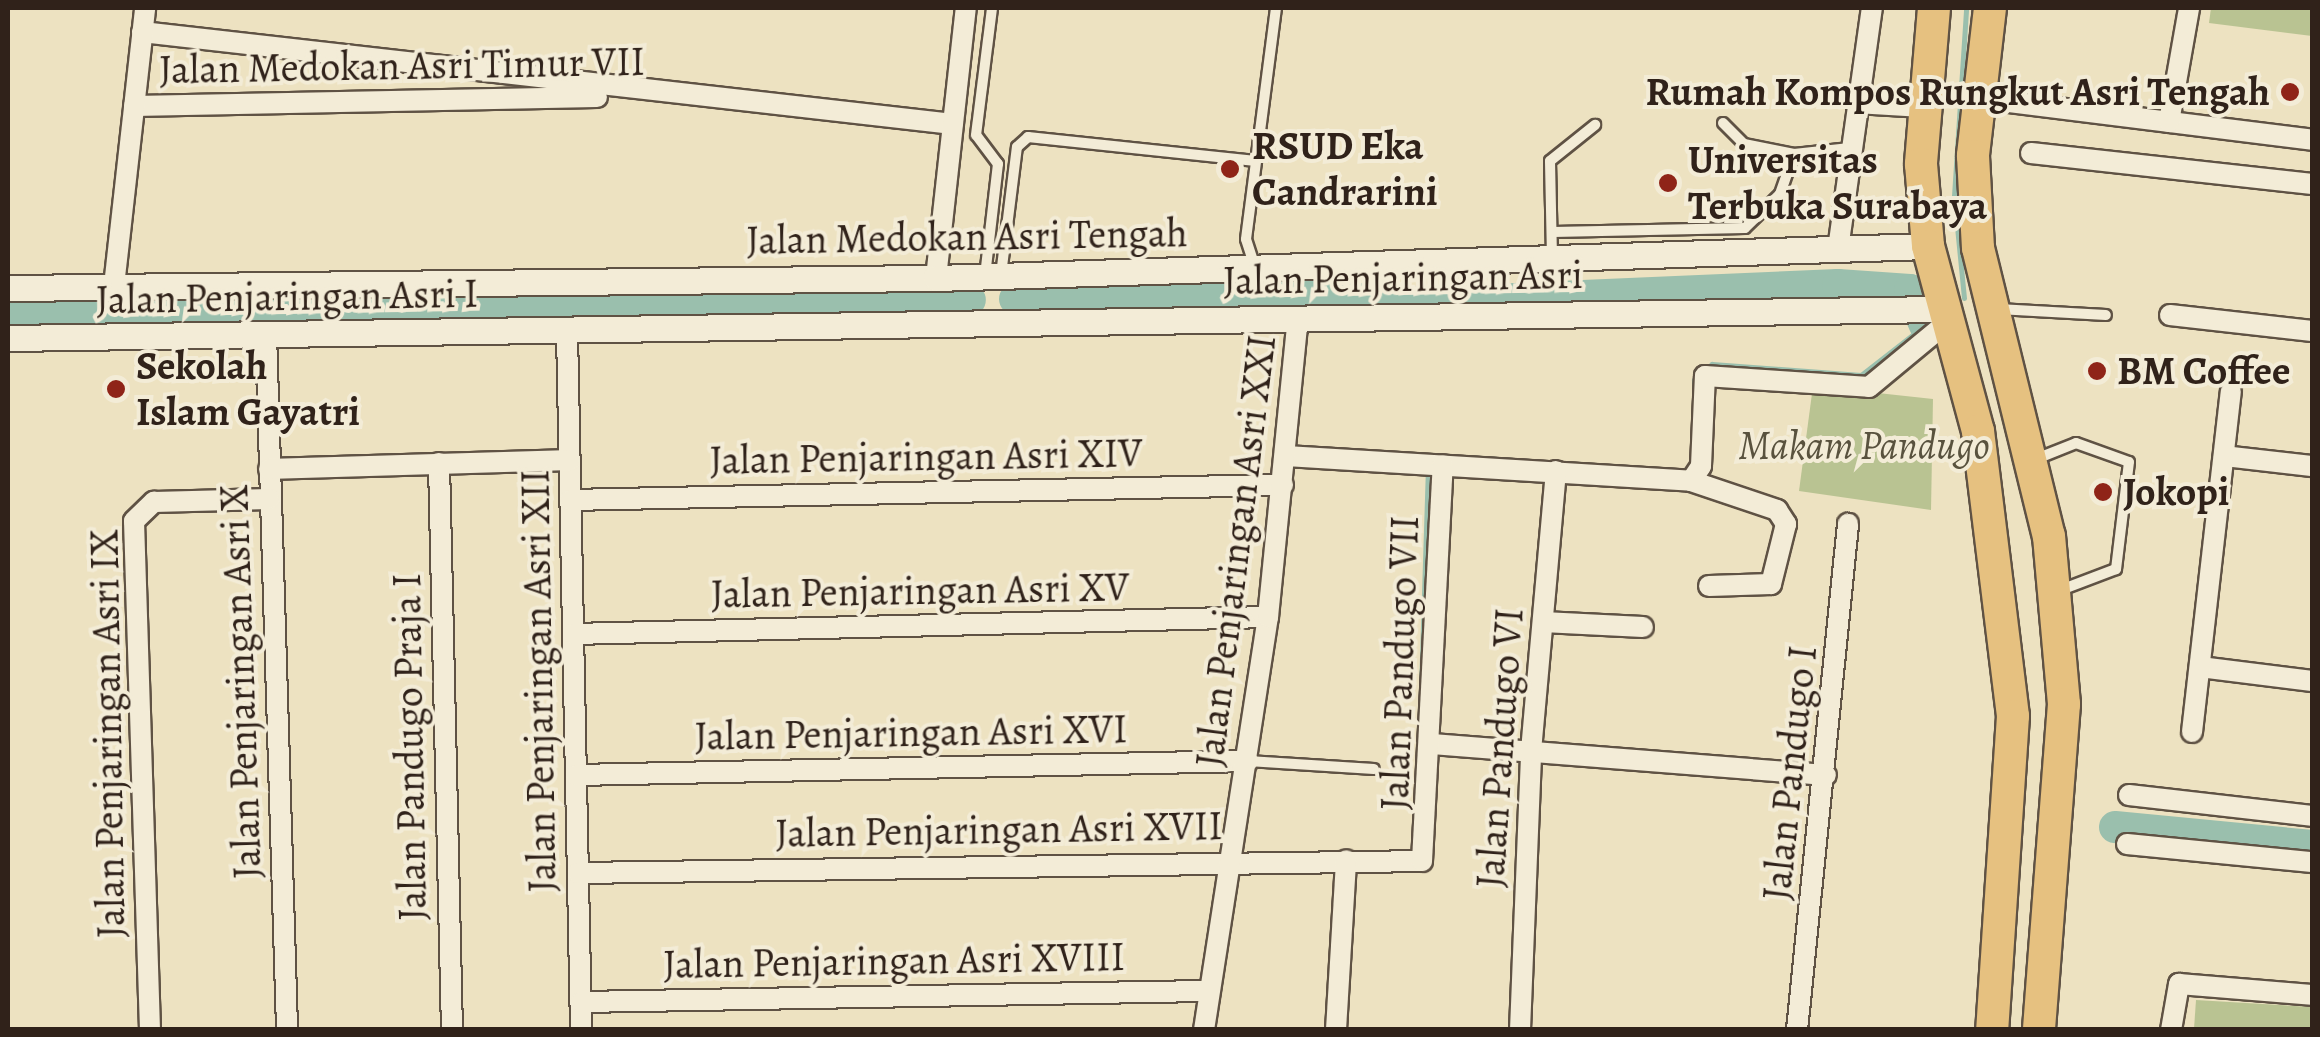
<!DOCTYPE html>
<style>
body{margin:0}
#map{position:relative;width:2320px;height:1037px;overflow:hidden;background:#ede2c1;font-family:Alegreya,serif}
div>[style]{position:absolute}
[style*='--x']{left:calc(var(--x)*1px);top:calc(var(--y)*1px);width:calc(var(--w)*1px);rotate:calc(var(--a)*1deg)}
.green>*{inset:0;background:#b9c392}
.stream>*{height:5px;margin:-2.5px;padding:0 2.5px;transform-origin:2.5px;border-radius:2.5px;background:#9abfad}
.river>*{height:32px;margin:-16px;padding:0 16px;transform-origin:16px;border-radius:16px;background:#9abfad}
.roads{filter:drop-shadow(2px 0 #5f5244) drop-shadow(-2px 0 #5f5244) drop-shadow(0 2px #5f5244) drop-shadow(0 -2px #5f5244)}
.service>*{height:10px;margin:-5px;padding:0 5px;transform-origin:5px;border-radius:5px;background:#f3ecd7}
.minor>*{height:20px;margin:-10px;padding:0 10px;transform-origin:10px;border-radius:10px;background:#f3ecd7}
.tertiary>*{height:25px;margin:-12.5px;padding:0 12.5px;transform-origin:12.5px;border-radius:12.5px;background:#f3ecd7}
.primary>*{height:32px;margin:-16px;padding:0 16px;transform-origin:16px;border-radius:16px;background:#e6c180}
.dots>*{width:28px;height:28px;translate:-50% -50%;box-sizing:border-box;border:5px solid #f3ecd7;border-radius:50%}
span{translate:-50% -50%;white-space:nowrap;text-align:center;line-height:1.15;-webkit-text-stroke:8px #f3ecd7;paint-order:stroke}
.street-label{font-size:40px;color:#30221a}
.poi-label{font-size:40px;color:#30221a;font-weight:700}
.right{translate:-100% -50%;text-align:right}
.left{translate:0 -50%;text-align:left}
.park-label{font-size:40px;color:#59523e;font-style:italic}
.frame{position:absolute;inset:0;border:10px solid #30221a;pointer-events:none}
</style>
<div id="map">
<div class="green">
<div style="clip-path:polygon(2211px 8px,2312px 8px,2312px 36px,2209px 23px)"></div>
<div style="clip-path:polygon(1813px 386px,1933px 399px,1931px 510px,1799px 491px)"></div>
<div style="clip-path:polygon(2196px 1000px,2312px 1007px,2312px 1029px,2194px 1029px)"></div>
</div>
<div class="stream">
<div style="--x:1964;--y:298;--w:102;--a:-95.6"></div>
<div style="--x:1954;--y:196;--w:188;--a:-86.3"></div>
<div style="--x:1695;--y:410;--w:30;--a:-92"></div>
<div style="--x:1694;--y:380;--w:24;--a:-42"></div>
<div style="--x:1712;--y:364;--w:149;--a:4.2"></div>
<div style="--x:1861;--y:375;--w:81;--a:-38"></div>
<div style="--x:1464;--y:457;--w:189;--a:3.6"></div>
<div style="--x:1421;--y:689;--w:219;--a:-88.2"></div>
</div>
<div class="river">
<div style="--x:1015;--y:299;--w:264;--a:-1.1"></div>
<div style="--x:1279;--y:294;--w:144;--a:3.6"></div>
<div style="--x:1423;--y:303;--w:415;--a:-2.5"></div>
<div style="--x:1838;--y:285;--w:72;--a:4"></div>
<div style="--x:1910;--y:290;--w:38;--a:67"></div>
<div style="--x:8;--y:318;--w:962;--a:-1.07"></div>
<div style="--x:2115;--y:827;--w:198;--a:5.5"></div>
</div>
<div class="roads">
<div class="service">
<div style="--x:1723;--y:123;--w:30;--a:45"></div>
<div style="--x:1744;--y:144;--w:51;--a:11.3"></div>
<div style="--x:1553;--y:232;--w:192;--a:-1.2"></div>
<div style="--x:1745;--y:228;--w:49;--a:-44.2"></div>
<div style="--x:1780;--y:194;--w:42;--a:-70.7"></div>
<div style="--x:1794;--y:154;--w:56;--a:-6.1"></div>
<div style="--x:1552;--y:257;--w:96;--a:-91.2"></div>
<div style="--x:1550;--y:161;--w:58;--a:-38.7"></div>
<div style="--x:1255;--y:267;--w:29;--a:-108"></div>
<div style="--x:1246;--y:239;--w:233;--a:-82.6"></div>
<div style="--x:1001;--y:275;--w:129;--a:-82.9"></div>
<div style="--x:1017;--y:147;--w:15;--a:-42"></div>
<div style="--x:1028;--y:137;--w:229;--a:6"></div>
<div style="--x:985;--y:276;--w:113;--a:-83.4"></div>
<div style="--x:998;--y:164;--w:36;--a:-127"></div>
<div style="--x:976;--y:135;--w:128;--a:-82.8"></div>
<div style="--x:1998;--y:309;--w:108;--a:3.2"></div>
<div style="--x:2036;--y:459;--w:43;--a:-21.8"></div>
<div style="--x:2076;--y:443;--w:56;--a:19.7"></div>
<div style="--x:2129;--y:462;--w:108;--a:96.9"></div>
<div style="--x:2116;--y:569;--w:62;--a:159.2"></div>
<div style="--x:1248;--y:761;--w:126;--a:3.6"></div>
</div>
<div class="minor">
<div style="--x:142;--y:32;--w:816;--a:6.47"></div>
<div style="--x:1977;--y:98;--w:338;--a:7.1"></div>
<div style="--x:1856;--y:103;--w:67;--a:3.4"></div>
<div style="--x:134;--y:106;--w:463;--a:-1.1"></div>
<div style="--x:2169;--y:122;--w:116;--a:-80"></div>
<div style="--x:2031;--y:153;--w:283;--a:6.3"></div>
<div style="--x:1838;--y:249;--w:243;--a:-82"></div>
<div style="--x:936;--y:278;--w:272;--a:-83.7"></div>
<div style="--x:114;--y:286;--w:280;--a:-83.6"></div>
<div style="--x:2170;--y:315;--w:143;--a:6.4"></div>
<div style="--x:567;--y:331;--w:699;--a:88.85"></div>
<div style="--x:266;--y:333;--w:697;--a:88.27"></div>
<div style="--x:1286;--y:456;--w:406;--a:3.5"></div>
<div style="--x:1691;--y:481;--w:18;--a:-56"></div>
<div style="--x:1701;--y:466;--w:90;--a:-87.5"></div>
<div style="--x:1705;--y:376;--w:164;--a:3.8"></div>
<div style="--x:1869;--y:387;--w:97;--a:-39.6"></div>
<div style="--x:2224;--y:456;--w:89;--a:6.5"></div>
<div style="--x:439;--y:463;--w:567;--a:88.69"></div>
<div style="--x:269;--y:469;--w:301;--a:-1.7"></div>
<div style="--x:1691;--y:481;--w:91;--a:18.6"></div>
<div style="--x:1777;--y:510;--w:17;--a:57"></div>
<div style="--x:1786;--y:524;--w:62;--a:104"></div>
<div style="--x:1771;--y:584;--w:62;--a:178.2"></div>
<div style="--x:570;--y:500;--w:713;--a:-1.21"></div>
<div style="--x:1543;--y:622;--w:100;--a:2.9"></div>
<div style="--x:573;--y:634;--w:695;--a:-1.4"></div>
<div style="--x:2200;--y:667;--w:113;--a:7.1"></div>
<div style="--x:2192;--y:732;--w:343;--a:-83.5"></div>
<div style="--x:1432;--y:744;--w:395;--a:4.5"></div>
<div style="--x:576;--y:775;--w:672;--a:-1.19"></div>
<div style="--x:2129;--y:795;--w:184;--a:6.5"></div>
<div style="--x:2127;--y:844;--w:186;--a:5.6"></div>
<div style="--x:578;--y:873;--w:844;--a:-0.81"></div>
<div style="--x:1422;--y:861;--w:396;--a:-87"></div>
<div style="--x:581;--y:1002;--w:627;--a:-1.01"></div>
<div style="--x:150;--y:1030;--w:509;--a:-91.8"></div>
<div style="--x:134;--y:521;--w:28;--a:-44"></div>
<div style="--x:154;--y:502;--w:115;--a:-1.5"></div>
<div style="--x:1204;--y:1030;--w:418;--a:-81.2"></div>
<div style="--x:1268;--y:617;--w:301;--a:-84.3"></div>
<div style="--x:1336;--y:1030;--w:170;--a:-86.6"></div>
<div style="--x:1520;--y:1030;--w:279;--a:-87.7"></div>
<div style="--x:1531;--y:751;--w:281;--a:-84.9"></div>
<div style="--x:1797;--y:1030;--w:509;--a:-84.24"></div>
<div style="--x:2171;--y:1030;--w:47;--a:-80.1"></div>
<div style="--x:2179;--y:984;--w:133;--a:4.7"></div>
</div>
<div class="tertiary">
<div style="--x:8;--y:288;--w:928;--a:-0.62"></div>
<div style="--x:936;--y:278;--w:993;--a:-1.85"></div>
<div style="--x:8;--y:338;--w:1932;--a:-0.86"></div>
</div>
<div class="primary">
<div style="--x:1934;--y:8;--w:157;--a:94.8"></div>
<div style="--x:1921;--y:164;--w:82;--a:85.1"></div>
<div style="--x:1928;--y:246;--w:192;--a:74.9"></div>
<div style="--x:1978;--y:431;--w:287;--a:83"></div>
<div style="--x:2013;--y:716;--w:315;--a:93.8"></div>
<div style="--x:1990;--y:8;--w:149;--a:96.6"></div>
<div style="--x:1973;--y:156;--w:92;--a:86.9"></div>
<div style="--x:1978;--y:248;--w:297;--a:76.2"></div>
<div style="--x:2049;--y:536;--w:169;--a:84.9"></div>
<div style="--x:2064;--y:704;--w:327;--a:94.4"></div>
</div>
</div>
<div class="dots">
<div style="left:2290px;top:92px;background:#8f2418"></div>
<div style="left:1230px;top:169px;background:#8f2418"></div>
<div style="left:1668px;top:183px;background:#8f2418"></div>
<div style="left:2097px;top:371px;background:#8f2418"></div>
<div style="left:116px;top:389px;background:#8f2418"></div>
<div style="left:2103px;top:492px;background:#8f2418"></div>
</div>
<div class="street-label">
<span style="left:402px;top:66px;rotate:-1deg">Jalan Medokan Asri Timur VII</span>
<span style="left:967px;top:237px;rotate:-1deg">Jalan Medokan Asri Tengah</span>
<span style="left:1403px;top:278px;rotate:-1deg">Jalan Penjaringan Asri</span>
<span style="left:287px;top:297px;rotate:-1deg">Jalan Penjaringan Asri I</span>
<span style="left:926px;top:457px;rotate:-1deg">Jalan Penjaringan Asri XIV</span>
<span style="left:1236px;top:551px;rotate:-83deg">Jalan Penjaringan Asri XXI</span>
<span style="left:920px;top:591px;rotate:-1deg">Jalan Penjaringan Asri XV</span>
<span style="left:1400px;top:663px;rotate:-88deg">Jalan Pandugo VII</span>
<span style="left:539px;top:681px;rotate:-91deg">Jalan Penjaringan Asri XII</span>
<span style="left:241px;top:682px;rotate:-92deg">Jalan Penjaringan Asri X</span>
<span style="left:911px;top:733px;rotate:-1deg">Jalan Penjaringan Asri XVI</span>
<span style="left:108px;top:734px;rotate:-91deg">Jalan Penjaringan Asri IX</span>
<span style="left:410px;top:747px;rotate:-91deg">Jalan Pandugo Praja I</span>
<span style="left:1500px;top:748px;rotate:-86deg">Jalan Pandugo VI</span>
<span style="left:1790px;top:773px;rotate:-84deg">Jalan Pandugo I</span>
<span style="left:999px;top:830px;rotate:-1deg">Jalan Penjaringan Asri XVII</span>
<span style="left:894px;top:961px;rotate:-1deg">Jalan Penjaringan Asri XVIII</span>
</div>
<div class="poi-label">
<span class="right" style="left:2270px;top:92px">Rumah Kompos Rungkut Asri Tengah</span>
<span class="left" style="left:1252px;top:169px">RSUD Eka<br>Candrarini</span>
<span class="left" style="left:1688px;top:183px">Universitas<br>Terbuka Surabaya</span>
<span class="left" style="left:136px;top:389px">Sekolah<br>Islam Gayatri</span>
<span class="left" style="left:2117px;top:371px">BM Coffee</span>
<span class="left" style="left:2123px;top:492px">Jokopi</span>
</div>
<div class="park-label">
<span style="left:1864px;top:446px">Makam Pandugo</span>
</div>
<div class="frame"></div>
</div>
